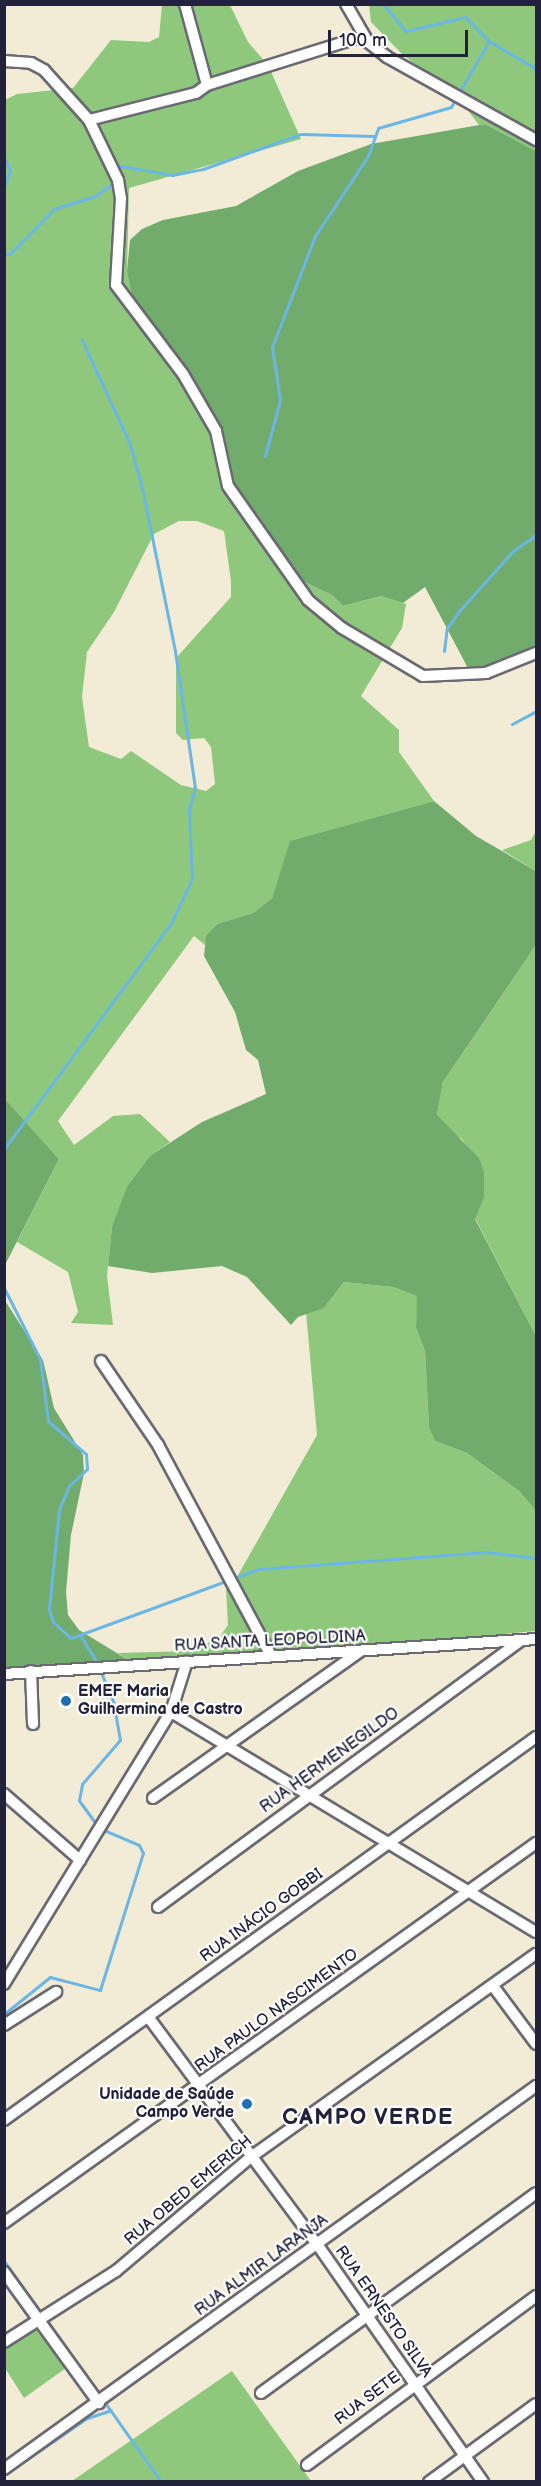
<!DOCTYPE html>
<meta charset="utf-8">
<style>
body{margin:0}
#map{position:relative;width:541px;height:2486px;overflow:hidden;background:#f2ecd7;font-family:"Balsamiq Sans",sans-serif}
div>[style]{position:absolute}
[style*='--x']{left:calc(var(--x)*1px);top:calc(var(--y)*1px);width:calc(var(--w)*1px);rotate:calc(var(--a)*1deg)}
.green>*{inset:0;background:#8ec87c}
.forest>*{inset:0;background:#72ac6c}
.stream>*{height:3px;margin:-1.5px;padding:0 1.5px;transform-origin:1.5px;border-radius:1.5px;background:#6bb6e4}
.roads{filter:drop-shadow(2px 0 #6b6972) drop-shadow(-2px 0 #6b6972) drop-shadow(0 2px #6b6972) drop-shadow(0 -2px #6b6972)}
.minor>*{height:10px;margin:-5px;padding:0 5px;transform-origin:5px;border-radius:5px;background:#fff}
.dots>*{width:16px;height:16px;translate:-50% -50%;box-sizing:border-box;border:3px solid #fff;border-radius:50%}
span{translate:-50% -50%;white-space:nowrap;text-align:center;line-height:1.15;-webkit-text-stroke:4.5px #fff;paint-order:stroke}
.street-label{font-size:16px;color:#22223b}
.poi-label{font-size:16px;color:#22223b;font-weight:700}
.left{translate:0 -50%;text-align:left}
.right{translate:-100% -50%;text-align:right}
.district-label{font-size:22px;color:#22223b;font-weight:700;letter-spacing:1.5px}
.frame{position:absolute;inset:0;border:6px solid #22223b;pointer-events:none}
.scale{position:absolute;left:328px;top:30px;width:140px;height:27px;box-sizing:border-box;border:3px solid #22223b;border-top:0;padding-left:8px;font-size:18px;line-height:21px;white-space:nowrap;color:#22223b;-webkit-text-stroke:4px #fff;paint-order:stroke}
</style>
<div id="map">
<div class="green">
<div style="clip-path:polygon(evenodd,162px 5px,230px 5px,248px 42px,268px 65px,301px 139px,129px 188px,127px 271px,160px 351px,199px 389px,221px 425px,237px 498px,300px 580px,332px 595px,343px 606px,381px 596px,406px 604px,402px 628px,361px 696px,399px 730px,399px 752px,434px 801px,291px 841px,272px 898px,253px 913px,217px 924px,207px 936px,205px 945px,194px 936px,58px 1121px,74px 1145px,113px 1116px,140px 1114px,170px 1142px,151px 1155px,112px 1227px,107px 1276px,113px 1325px,71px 1323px,78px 1312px,68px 1272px,17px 1242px,59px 1159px,5px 1099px,5px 100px,17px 94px,73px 88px,111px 40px,149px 42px,159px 37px,162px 5px,179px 521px,197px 521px,224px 531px,231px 581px,231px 597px,176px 658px,176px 733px,183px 740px,204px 738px,211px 747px,215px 784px,206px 791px,181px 785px,131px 751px,121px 759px,89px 747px,82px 697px,87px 652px,114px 612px,154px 534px,179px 521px)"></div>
<div style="clip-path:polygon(369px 5px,536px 5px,536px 151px,485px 124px,479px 125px,456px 95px,402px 54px,371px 22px)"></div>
<div style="clip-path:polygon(536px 831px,536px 871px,502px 850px,531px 840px)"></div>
<div style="clip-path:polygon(536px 945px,536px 1336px,475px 1218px,484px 1198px,484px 1172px,462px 1139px,450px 1132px,437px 1115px,443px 1082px)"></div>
<div style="clip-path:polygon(344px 1282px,393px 1287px,418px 1296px,416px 1328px,425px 1351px,429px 1428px,435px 1441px,467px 1453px,519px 1491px,536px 1511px,536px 1631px,342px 1649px,130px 1661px,118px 1653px,190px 1651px,219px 1638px,228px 1625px,226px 1589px,232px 1586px,317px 1435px,306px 1312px,324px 1308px)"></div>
<div style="clip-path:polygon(36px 2330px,66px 2368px,24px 2398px,5px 2368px,5px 2348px)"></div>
<div style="clip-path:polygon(232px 2371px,311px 2481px,72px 2481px)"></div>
</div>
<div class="forest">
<div style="clip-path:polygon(485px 124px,536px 151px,536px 650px,470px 672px,425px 587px,403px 603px,381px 596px,343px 606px,332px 595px,300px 580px,279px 558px,237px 498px,221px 425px,199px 389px,160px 351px,133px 299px,127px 271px,130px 240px,142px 229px,163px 220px,236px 206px,298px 171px,371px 144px)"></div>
<div style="clip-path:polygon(434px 801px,476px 836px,536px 871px,536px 945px,443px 1082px,437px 1115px,479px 1158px,484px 1172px,484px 1198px,475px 1219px,536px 1336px,536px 1511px,519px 1491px,467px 1453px,435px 1441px,429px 1428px,425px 1351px,416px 1328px,417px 1296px,393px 1287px,344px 1282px,324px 1308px,298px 1317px,291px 1325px,247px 1277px,222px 1266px,152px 1273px,108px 1266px,112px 1227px,127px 1187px,151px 1155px,202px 1122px,266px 1094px,258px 1060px,246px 1050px,235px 1012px,204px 956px,206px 936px,217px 924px,253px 913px,272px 898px,290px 841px)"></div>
<div style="clip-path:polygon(5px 1099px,59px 1159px,5px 1265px)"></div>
<div style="clip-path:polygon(4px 1299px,43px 1360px,54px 1408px,83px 1455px,84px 1473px,71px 1535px,66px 1592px,68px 1615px,79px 1630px,130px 1661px,5px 1672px)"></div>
</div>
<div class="stream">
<div style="--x:383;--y:4;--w:35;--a:50"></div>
<div style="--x:406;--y:31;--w:61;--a:-13.3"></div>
<div style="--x:465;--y:17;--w:34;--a:45"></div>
<div style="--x:489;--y:41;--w:55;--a:30.8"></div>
<div style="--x:4;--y:157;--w:14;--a:65"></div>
<div style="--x:10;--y:170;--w:18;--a:109"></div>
<div style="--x:121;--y:166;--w:52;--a:10"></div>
<div style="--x:172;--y:175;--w:32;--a:-11"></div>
<div style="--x:203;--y:169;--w:104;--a:-19.7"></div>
<div style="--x:301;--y:134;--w:73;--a:1.6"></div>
<div style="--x:4;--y:254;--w:6;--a:0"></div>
<div style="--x:10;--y:254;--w:63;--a:-45.6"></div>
<div style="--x:54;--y:209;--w:43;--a:-17.6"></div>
<div style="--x:95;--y:196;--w:19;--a:-35"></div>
<div style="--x:265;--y:456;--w:58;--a:-75"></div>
<div style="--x:280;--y:400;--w:54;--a:-98.6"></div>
<div style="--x:272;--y:347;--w:119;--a:-68.8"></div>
<div style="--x:315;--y:236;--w:96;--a:-56.5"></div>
<div style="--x:368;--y:156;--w:30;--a:-70"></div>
<div style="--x:378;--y:128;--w:76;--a:-16"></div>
<div style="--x:451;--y:107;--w:76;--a:-60.1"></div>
<div style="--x:444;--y:651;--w:23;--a:-83"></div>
<div style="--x:447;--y:628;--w:22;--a:-54"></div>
<div style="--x:460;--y:610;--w:79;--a:-48.1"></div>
<div style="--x:513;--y:551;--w:28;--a:-35"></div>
<div style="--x:512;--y:724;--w:27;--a:-28"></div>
<div style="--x:4;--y:1149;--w:281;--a:-53.5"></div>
<div style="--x:171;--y:923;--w:49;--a:-64.5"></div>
<div style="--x:192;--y:879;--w:69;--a:-92.5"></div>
<div style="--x:189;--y:810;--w:23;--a:-75"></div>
<div style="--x:195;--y:788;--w:138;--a:-98.3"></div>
<div style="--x:175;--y:651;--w:162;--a:-101.4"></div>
<div style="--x:143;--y:492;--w:50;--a:-105.2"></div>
<div style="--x:130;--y:444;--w:115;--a:-114.8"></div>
<div style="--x:4;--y:1288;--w:80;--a:63.1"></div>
<div style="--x:40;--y:1359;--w:63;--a:82.6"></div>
<div style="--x:48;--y:1421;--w:50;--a:41"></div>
<div style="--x:86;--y:1454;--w:15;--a:86"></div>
<div style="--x:87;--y:1469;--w:25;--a:137"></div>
<div style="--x:69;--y:1486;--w:26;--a:113"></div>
<div style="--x:59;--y:1510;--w:100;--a:95.8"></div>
<div style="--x:49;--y:1609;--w:14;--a:73"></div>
<div style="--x:53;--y:1622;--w:24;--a:42"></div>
<div style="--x:71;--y:1638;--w:200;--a:-20.2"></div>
<div style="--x:259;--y:1569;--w:228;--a:-4.3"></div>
<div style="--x:486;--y:1552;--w:50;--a:6.8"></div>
<div style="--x:80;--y:1635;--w:34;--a:58"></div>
<div style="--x:4;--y:2014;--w:59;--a:-38.8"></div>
<div style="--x:50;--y:1977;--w:52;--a:14.6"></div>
<div style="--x:100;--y:1990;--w:144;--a:-72.6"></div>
<div style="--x:143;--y:1853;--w:9;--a:-117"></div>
<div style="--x:139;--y:1845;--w:43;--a:-157"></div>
<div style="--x:99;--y:1828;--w:34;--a:-126"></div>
<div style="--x:79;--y:1800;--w:16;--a:-79"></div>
<div style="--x:82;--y:1784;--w:58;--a:-49.2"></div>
<div style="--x:120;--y:1740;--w:40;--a:-100"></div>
<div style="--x:113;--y:1701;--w:34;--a:-113"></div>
<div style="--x:4;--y:2261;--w:65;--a:54.4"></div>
<div style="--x:46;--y:2319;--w:199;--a:54.8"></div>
<div style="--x:4;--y:2475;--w:101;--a:-34.5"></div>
<div style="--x:87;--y:2418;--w:25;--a:-18"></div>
</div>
<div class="roads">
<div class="minor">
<div style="--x:346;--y:4;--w:44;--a:59.9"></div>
<div style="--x:368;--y:42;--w:24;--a:38"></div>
<div style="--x:387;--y:57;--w:171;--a:29.1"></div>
<div style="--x:4;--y:61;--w:27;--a:4"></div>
<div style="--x:31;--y:63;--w:15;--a:28"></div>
<div style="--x:44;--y:70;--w:67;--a:48"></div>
<div style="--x:89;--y:120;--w:67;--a:64.2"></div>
<div style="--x:118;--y:180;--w:18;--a:81"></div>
<div style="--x:121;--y:198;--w:87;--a:93.3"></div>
<div style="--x:116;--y:285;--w:111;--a:53"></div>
<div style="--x:183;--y:374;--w:66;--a:59.9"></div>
<div style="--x:216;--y:431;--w:56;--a:77.7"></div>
<div style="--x:228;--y:486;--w:139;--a:54.9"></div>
<div style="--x:308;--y:600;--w:44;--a:39.5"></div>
<div style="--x:342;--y:628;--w:94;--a:30.7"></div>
<div style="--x:423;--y:676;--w:63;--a:-2.7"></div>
<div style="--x:486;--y:673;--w:54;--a:-21.8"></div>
<div style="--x:207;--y:85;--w:164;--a:-17.4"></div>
<div style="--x:89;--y:120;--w:110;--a:-14.2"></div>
<div style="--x:196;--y:93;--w:14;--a:-36"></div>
<div style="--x:207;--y:85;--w:84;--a:-105.2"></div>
<div style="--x:101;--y:1361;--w:102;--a:55.8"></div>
<div style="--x:158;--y:1445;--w:239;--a:61.8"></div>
<div style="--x:31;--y:1671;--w:53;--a:87.8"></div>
<div style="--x:4;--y:1674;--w:533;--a:-3.76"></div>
<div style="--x:171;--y:1712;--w:426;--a:31.1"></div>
<div style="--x:4;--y:1794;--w:101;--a:41"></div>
<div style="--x:153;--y:1798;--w:255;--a:-35.3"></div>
<div style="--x:158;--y:1907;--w:449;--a:-36.3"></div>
<div style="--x:4;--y:1984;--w:319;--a:-58.5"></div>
<div style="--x:171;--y:1712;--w:53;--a:-72.6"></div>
<div style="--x:493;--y:1986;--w:72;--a:53.4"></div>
<div style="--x:149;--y:2018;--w:282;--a:53.4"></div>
<div style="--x:317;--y:2244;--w:290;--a:55.1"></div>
<div style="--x:4;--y:2025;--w:62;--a:-32.4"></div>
<div style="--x:4;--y:2120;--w:656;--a:-35.75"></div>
<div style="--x:4;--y:2223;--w:654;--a:-35.54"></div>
<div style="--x:4;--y:2272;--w:162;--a:54.1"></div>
<div style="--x:4;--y:2342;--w:133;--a:-32.4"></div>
<div style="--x:116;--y:2271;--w:177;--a:-40.2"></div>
<div style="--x:251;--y:2157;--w:350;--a:-35.5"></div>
<div style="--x:261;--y:2393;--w:340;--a:-36"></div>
<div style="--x:307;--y:2465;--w:285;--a:-36.4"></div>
<div style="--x:4;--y:2469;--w:656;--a:-35.75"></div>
<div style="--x:429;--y:2482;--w:132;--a:-36.1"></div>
</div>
</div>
<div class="dots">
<div style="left:66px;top:1701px;background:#1f6fb2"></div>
<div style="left:247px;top:2104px;background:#1f6fb2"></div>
</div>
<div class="street-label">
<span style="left:270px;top:1642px;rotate:-3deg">RUA SANTA LEOPOLDINA</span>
<span style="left:330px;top:1761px;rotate:-36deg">RUA HERMENEGILDO</span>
<span style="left:262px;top:1916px;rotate:-36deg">RUA INÁCIO GOBBI</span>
<span style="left:277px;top:2011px;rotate:-36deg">RUA PAULO NASCIMENTO</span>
<span style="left:189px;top:2191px;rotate:-40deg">RUA OBED EMERICH</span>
<span style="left:262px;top:2266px;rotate:-36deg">RUA ALMIR LARANJA</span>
<span style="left:383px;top:2312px;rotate:55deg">RUA ERNESTO SILVA</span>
<span style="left:368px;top:2399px;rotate:-37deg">RUA SETE</span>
</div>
<div class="poi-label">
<span class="left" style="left:78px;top:1701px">EMEF Maria<br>Guilhermina de Castro</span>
<span class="right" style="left:234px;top:2104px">Unidade de Saúde<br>Campo Verde</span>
</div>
<div class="district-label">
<span style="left:368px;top:2118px">CAMPO VERDE</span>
</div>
<div class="frame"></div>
<div class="scale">100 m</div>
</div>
